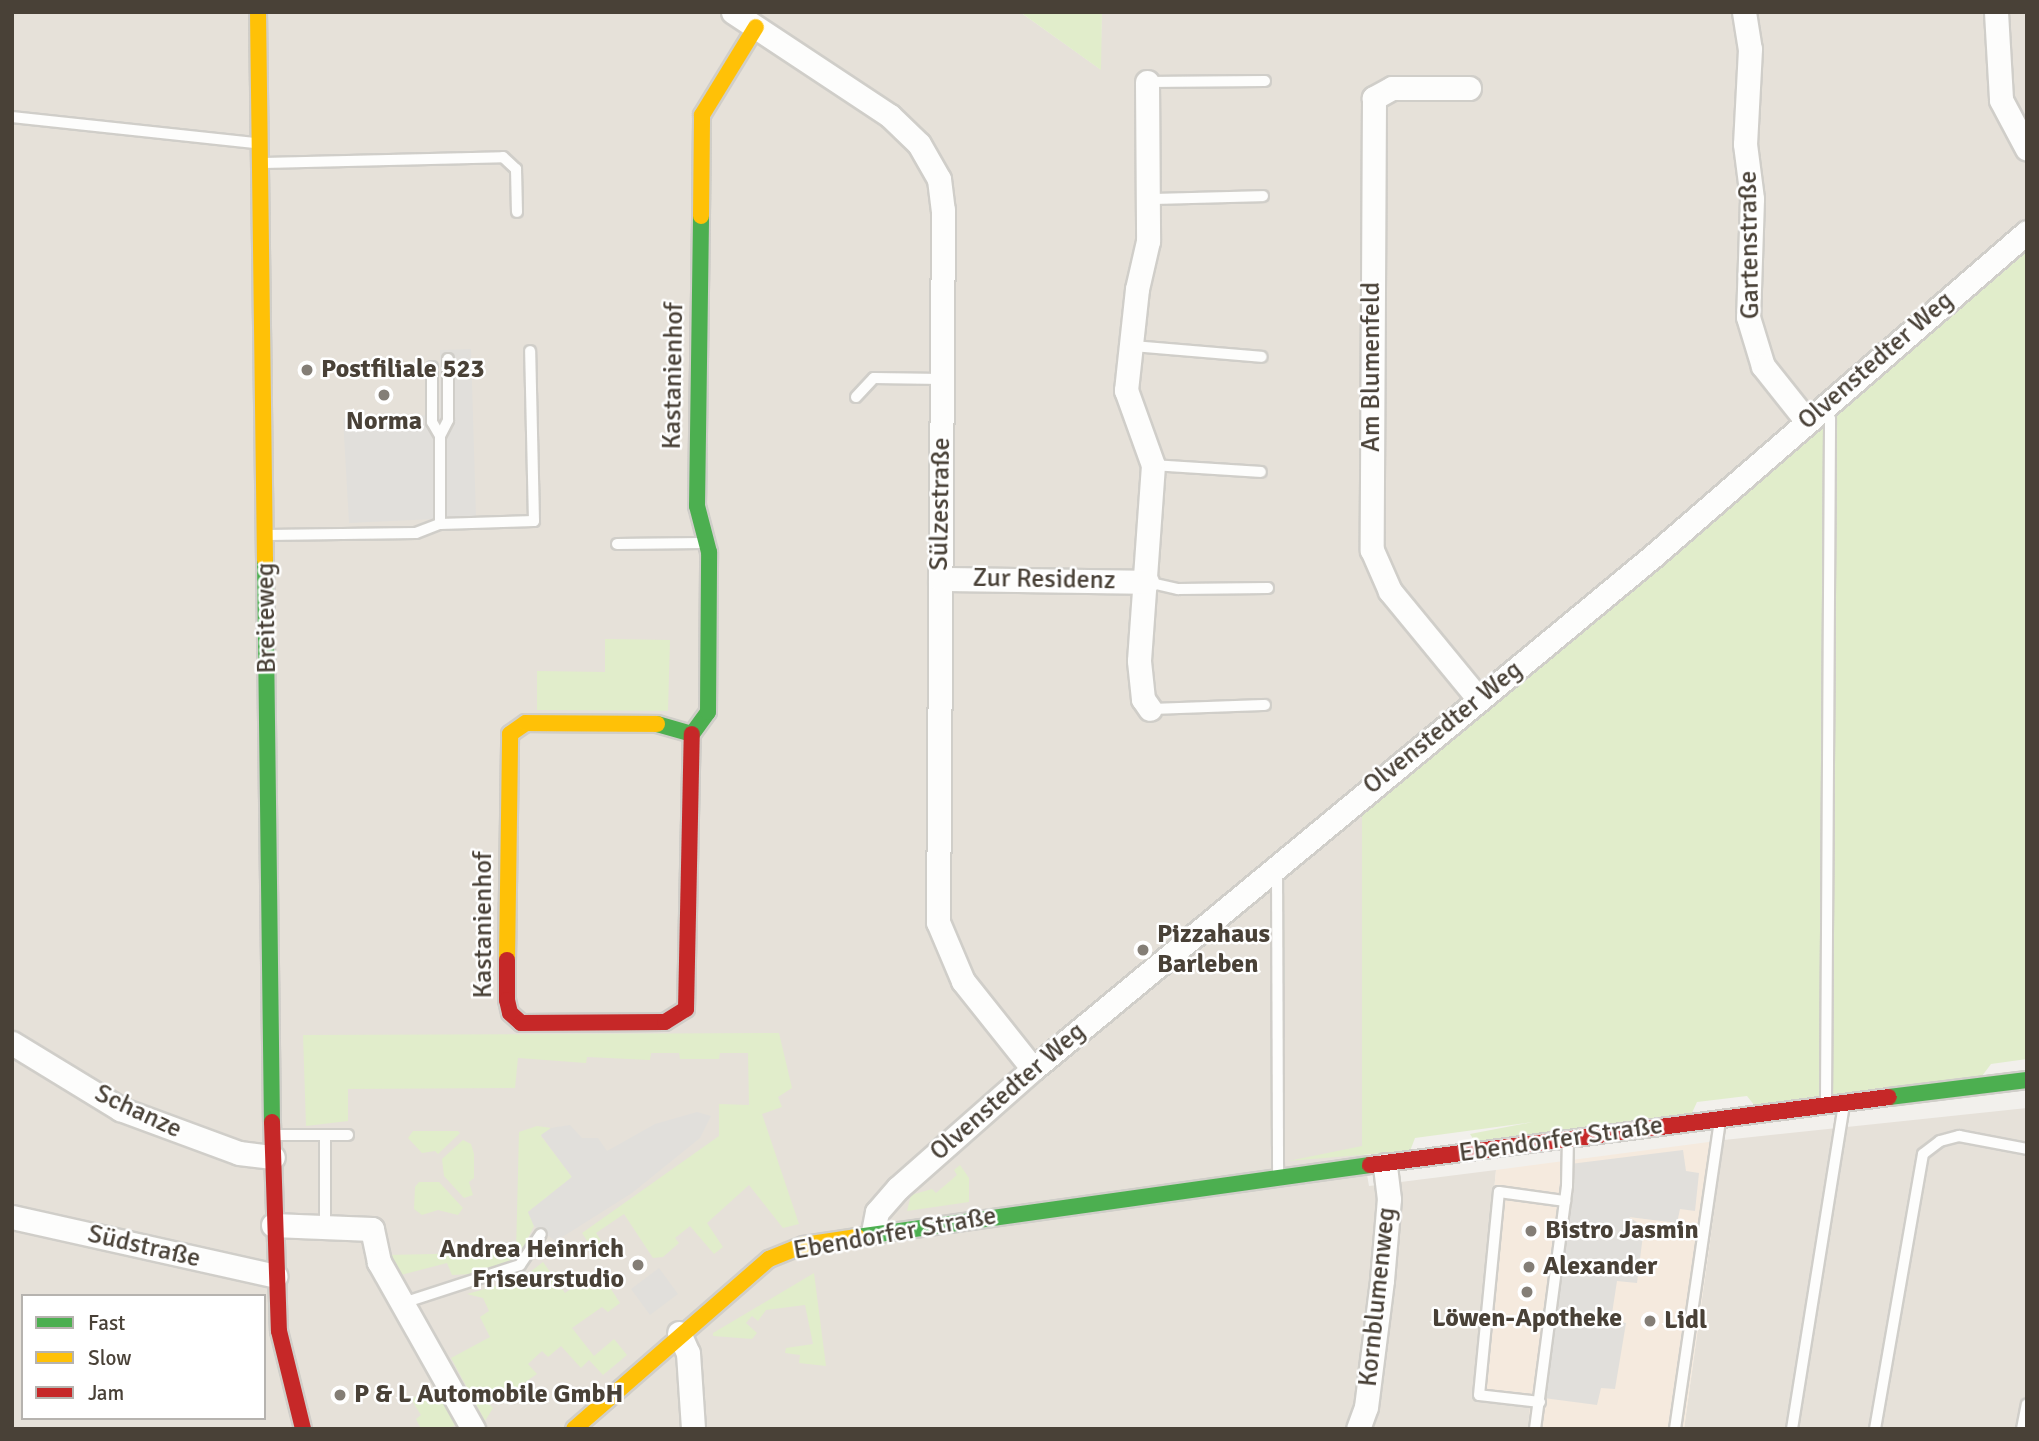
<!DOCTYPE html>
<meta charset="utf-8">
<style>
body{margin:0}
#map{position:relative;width:2039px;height:1441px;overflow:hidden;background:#f2f0ec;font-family:Signika,sans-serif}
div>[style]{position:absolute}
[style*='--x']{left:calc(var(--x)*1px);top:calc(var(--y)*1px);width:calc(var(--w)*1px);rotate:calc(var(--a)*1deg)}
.residential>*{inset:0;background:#e6e1d9}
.commercial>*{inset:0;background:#f5eade}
.green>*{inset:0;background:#e1edcb}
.parking>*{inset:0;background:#e1dfdb}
.roads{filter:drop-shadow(2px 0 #d0cec9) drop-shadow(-2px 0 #d0cec9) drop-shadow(0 2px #d0cec9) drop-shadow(0 -2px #d0cec9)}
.lane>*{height:10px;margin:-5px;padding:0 5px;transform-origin:5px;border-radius:5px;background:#fdfdfc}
.street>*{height:23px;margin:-11.5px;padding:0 11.5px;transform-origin:11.5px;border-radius:11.5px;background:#fdfdfc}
.fast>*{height:16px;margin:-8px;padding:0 8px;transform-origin:8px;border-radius:8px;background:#4caf50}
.slow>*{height:16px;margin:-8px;padding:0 8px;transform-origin:8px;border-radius:8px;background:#ffc107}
.jam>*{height:16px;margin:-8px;padding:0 8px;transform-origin:8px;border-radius:8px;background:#c62828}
.dots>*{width:19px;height:19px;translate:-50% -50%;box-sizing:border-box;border:4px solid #fff;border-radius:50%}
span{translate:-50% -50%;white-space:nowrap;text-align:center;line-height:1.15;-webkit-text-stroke:5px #fff;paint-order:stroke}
.street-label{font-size:26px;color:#494137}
.poi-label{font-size:26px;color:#494137;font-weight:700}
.left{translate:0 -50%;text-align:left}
.right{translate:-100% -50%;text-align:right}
.frame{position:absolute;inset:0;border:14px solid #494137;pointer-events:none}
.legend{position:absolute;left:21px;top:1294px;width:245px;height:126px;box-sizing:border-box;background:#fff;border:2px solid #b6b3af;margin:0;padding:9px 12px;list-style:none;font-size:21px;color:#494137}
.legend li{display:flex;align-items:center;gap:14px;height:35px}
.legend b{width:35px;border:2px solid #b6b3af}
</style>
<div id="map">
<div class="residential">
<div style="clip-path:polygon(evenodd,12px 12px,1020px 12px,1100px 69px,1102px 12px,2027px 12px,2027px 248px,1659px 567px,1536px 663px,1362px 814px,1362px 1146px,1369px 1186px,1496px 1170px,1474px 1398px,1531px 1406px,1528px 1429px,12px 1429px,12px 12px,23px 1296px,264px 1296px,264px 1418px,23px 1418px,23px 1296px)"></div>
<div style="clip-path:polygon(2027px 1108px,2027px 1429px,1684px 1429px,1724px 1140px)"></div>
</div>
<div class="commercial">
<div style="clip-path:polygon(1724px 1140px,1684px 1429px,1528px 1429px,1530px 1406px,1474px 1398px,1496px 1170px)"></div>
</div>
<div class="green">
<div style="clip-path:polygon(1020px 12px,1102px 12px,1101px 70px)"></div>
<div style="clip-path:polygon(2027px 248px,2027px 1059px,1991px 1064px,1982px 1076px,1755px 1106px,1747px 1096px,1697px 1102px,1691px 1115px,1476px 1143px,1470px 1134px,1533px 1122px,1415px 1138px,1410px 1151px,1288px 1161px,1362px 1146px,1362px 814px,1536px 663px,1659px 567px)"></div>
<div style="clip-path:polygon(605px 639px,670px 640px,668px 711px,537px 710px,537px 671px,605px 672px)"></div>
<div style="clip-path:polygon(779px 1033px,792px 1088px,778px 1097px,782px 1107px,762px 1114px,799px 1224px,783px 1228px,749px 1185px,707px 1223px,723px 1247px,714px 1254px,690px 1226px,675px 1238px,679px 1243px,663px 1257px,653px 1258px,624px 1214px,596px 1233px,608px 1251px,600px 1260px,582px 1233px,719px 1136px,719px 1104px,749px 1105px,748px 1053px,720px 1053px,719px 1059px,680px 1059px,679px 1053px,651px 1053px,650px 1060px,587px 1057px,586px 1063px,518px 1058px,515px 1088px,348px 1089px,348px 1121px,306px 1126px,303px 1035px)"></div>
<div style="clip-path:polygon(537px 1126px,551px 1128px,541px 1136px,572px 1177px,528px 1212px,534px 1226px,519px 1256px,493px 1270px,472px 1274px,452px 1275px,447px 1263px,397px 1276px,388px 1255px,516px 1252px,519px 1132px)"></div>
<div style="clip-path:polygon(413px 1131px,458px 1131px,460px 1133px,438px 1154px,435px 1151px,422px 1153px,408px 1138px)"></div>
<div style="clip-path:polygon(463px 1140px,471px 1144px,474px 1154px,474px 1178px,469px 1182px,473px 1195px,464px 1198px,444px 1176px,442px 1159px)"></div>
<div style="clip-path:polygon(960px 1165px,969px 1178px,969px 1202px,907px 1211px,911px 1195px,932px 1189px,936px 1193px,957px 1175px,954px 1170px)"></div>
<div style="clip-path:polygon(419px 1182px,439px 1182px,463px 1208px,458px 1215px,438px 1210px,422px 1215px,414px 1209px,415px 1187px)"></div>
<div style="clip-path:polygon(543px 1262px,565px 1293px,594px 1273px,607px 1283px,620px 1303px,608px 1312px,602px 1307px,572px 1328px,594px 1356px,614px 1339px,627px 1355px,603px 1375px,589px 1360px,581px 1368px,561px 1346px,548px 1357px,542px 1351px,528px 1364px,537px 1374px,505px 1396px,499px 1390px,487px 1402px,493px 1408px,485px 1421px,451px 1358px,490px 1337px,480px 1317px,489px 1311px,483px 1298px,467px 1294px,521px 1279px)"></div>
<div style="clip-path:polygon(814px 1273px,826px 1366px,799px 1363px,800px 1355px,785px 1353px,786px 1348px,813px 1344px,805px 1305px,766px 1310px,758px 1321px,752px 1316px,746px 1323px,757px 1333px,752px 1339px,713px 1336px,713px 1333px)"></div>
<div style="clip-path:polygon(437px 1386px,458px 1423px,449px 1429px,421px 1429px,416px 1419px,421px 1415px,411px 1399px)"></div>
</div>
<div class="parking">
<div style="clip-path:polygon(471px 349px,476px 517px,349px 523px,343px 418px,440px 415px,440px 350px)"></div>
<div style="clip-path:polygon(697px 1112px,711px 1116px,700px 1138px,632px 1193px,556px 1241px,534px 1226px,528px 1212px,572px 1177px,541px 1135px,551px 1128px,570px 1125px,582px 1138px,598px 1138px,607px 1151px,655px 1124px)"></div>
<div style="clip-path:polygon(1683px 1150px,1686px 1171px,1699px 1173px,1695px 1211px,1680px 1209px,1677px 1223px,1629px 1217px,1644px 1227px,1637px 1283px,1617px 1281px,1611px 1320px,1626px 1323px,1615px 1389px,1601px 1388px,1597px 1405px,1536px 1397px,1562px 1165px)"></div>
<div style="clip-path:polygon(659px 1268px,678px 1294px,650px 1315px,631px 1289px)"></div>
</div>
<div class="roads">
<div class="lane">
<div style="--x:1147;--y:82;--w:118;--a:-0.5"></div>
<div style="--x:12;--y:117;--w:246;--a:6.1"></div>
<div style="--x:264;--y:163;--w:239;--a:-1.4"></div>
<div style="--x:503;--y:157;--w:18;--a:43"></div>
<div style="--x:516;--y:169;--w:43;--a:88.7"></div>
<div style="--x:1149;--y:199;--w:114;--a:-1.5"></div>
<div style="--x:1132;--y:346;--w:130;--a:4.8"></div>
<div style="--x:432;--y:367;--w:55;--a:90"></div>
<div style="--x:432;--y:422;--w:16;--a:60"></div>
<div style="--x:856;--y:397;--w:26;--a:-47"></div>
<div style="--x:874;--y:378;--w:68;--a:0.8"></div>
<div style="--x:1153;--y:465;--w:108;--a:3.7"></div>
<div style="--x:440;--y:524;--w:88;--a:-90"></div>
<div style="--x:440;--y:436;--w:18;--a:-63"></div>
<div style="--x:448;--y:420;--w:61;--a:-90"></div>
<div style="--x:268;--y:535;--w:148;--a:-0.8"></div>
<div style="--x:416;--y:533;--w:26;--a:-21"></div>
<div style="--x:440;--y:524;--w:94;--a:-1.8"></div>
<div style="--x:534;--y:521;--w:170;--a:-91.3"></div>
<div style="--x:617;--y:544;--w:85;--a:-0.7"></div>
<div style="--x:1147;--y:582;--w:32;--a:13"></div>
<div style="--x:1178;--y:589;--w:90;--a:-0.6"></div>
<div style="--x:1150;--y:709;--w:115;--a:-2"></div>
<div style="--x:1277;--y:866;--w:310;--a:89.8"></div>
<div style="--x:1826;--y:1101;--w:682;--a:-89.66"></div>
<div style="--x:1830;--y:419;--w:13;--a:-108"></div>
<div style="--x:275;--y:1135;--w:73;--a:0"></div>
<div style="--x:325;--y:1135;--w:91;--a:90"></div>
<div style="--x:403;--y:1303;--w:123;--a:-18"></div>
<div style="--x:520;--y:1265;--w:37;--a:-56"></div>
<div style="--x:1540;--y:1402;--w:61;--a:-173.5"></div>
<div style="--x:1479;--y:1395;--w:204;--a:-84.4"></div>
<div style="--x:1499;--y:1192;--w:67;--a:7.8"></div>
<div style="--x:1535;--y:1429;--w:245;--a:-82.5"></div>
<div style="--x:1567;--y:1186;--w:47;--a:-88.8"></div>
<div style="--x:1675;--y:1429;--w:312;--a:-81.7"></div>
<div style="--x:1792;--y:1429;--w:327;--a:-80.9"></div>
<div style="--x:1875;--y:1429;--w:279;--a:-80.1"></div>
<div style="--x:1923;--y:1154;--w:21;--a:-37"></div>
<div style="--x:1940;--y:1141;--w:20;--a:-15"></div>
<div style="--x:1959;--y:1136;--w:69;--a:10.8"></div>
<div style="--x:2022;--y:1429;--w:25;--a:-79"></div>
</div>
<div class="street">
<div style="--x:733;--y:12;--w:188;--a:33.5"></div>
<div style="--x:890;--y:116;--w:40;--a:44"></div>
<div style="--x:919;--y:144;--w:40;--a:60.3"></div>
<div style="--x:939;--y:179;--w:31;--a:83"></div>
<div style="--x:943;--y:210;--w:712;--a:90.4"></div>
<div style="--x:938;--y:922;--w:64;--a:67"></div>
<div style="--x:963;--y:981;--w:112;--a:51.5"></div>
<div style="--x:1744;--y:12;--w:37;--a:81"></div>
<div style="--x:1750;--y:49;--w:95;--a:93"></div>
<div style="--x:1745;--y:144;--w:55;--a:82.7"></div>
<div style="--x:1752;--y:199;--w:118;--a:91.9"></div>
<div style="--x:1748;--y:317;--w:51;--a:73"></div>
<div style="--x:1763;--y:366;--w:69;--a:51.5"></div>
<div style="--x:1996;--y:12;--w:88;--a:86.7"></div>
<div style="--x:2001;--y:100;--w:55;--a:62"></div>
<div style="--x:1147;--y:82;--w:159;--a:89.6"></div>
<div style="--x:1148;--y:241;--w:49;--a:102.9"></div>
<div style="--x:1137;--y:289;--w:102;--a:96.2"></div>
<div style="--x:1126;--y:390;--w:80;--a:70.2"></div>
<div style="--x:1153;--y:465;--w:196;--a:94.1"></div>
<div style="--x:1139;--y:661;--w:38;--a:84"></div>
<div style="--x:1143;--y:699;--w:12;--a:55"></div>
<div style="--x:1469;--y:88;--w:77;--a:180"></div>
<div style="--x:1392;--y:88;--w:21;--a:151"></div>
<div style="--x:1374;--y:98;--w:452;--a:90.3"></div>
<div style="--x:1372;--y:550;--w:45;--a:66.3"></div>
<div style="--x:1390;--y:591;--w:139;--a:50.6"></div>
<div style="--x:940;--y:579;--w:207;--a:0.8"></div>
<div style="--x:12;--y:1043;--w:127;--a:31.4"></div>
<div style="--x:120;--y:1109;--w:127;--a:20.3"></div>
<div style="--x:239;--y:1153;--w:34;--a:7"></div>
<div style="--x:12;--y:1217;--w:270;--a:12.6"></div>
<div style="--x:273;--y:1225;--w:99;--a:2.3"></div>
<div style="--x:372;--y:1229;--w:34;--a:78"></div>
<div style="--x:379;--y:1262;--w:192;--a:60.6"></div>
<div style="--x:873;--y:1232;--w:20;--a:-79"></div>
<div style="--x:877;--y:1212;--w:32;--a:-49"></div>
<div style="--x:898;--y:1188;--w:180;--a:-41.4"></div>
<div style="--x:1033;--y:1069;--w:806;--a:-39.61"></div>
<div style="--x:1654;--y:555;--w:493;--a:-40.9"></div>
<div style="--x:679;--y:1333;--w:22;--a:66"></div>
<div style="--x:688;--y:1353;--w:76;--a:86.2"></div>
<div style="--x:1358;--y:1429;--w:23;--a:-70"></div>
<div style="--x:1366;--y:1407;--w:128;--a:-82.8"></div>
<div style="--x:1382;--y:1280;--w:81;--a:-85.1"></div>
<div style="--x:1389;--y:1199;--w:34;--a:-97"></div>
</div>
<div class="fast">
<div style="--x:265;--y:560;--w:562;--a:89.29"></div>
<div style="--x:657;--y:724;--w:36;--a:16"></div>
<div style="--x:692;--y:734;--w:27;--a:-54"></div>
<div style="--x:708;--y:712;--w:160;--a:-89.6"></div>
<div style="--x:709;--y:552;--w:48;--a:-104.6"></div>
<div style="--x:697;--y:506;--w:290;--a:-89.2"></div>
<div style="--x:1889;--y:1097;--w:139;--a:-7"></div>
<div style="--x:857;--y:1237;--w:518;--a:-7.99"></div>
</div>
<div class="slow">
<div style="--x:258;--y:12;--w:548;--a:89.27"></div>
<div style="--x:701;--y:216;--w:101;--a:-89.4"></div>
<div style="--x:702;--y:115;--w:103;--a:-58.5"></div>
<div style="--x:507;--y:960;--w:226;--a:-89.2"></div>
<div style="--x:510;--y:734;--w:19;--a:-35"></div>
<div style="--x:526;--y:723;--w:131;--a:0.4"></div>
<div style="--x:574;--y:1429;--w:259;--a:-41.1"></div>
<div style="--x:769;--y:1259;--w:38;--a:-22"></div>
<div style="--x:804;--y:1245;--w:54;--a:-8.6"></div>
</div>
<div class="jam">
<div style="--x:507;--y:960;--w:40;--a:90"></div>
<div style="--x:507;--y:1000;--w:13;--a:77"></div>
<div style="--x:510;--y:1013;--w:15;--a:42"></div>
<div style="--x:521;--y:1023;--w:144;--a:-0.4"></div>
<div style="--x:665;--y:1022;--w:25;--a:-32"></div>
<div style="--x:686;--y:1009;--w:275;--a:-88.8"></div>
<div style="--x:272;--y:1122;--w:209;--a:88.1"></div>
<div style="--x:279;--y:1331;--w:101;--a:76.2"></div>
<div style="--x:1370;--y:1165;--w:523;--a:-7.46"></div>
</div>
</div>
<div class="dots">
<div style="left:307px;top:370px;background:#847e76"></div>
<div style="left:384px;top:395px;background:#847e76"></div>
<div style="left:1143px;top:950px;background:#847e76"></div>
<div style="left:1531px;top:1231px;background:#847e76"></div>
<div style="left:638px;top:1265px;background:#847e76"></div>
<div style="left:1529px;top:1267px;background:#847e76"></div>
<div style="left:1527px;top:1292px;background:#847e76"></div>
<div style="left:1650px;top:1321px;background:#847e76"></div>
<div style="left:340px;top:1395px;background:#847e76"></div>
</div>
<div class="street-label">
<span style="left:1750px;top:245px;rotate:-91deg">Gartenstraße</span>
<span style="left:1876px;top:361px;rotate:-41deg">Olvenstedter Weg</span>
<span style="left:1372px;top:367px;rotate:-90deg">Am Blumenfeld</span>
<span style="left:674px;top:376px;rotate:-89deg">Kastanienhof</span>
<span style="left:941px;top:504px;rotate:-89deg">Sülzestraße</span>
<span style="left:1044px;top:580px;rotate:1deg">Zur Residenz</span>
<span style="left:267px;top:618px;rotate:-91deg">Breiteweg</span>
<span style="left:1443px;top:728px;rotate:-39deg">Olvenstedter Weg</span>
<span style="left:484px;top:925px;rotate:-90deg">Kastanienhof</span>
<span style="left:1008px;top:1092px;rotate:-41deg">Olvenstedter Weg</span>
<span style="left:138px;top:1112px;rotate:25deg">Schanze</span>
<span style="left:1561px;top:1140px;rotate:-8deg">Ebendorfer Straße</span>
<span style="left:895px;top:1234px;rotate:-10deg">Ebendorfer Straße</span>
<span style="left:144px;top:1247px;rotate:13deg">Südstraße</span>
<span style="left:1378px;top:1297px;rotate:-84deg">Kornblumenweg</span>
</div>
<div class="poi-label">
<span class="left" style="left:321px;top:370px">Postfiliale 523</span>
<span style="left:384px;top:422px">Norma</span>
<span class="left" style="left:1157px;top:950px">Pizzahaus<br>Barleben</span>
<span class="left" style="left:1545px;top:1231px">Bistro Jasmin</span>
<span class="right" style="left:624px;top:1265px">Andrea Heinrich<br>Friseurstudio</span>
<span class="left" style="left:1543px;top:1267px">Alexander</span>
<span style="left:1527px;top:1319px">Löwen-Apotheke</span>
<span class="left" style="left:1664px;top:1321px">Lidl</span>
<span class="left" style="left:354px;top:1395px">P &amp; L Automobile GmbH</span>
</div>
<div class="frame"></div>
<ul class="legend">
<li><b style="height:9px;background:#4caf50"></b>Fast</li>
<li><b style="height:9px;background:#ffc107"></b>Slow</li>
<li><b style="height:9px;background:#c62828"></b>Jam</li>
</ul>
</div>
